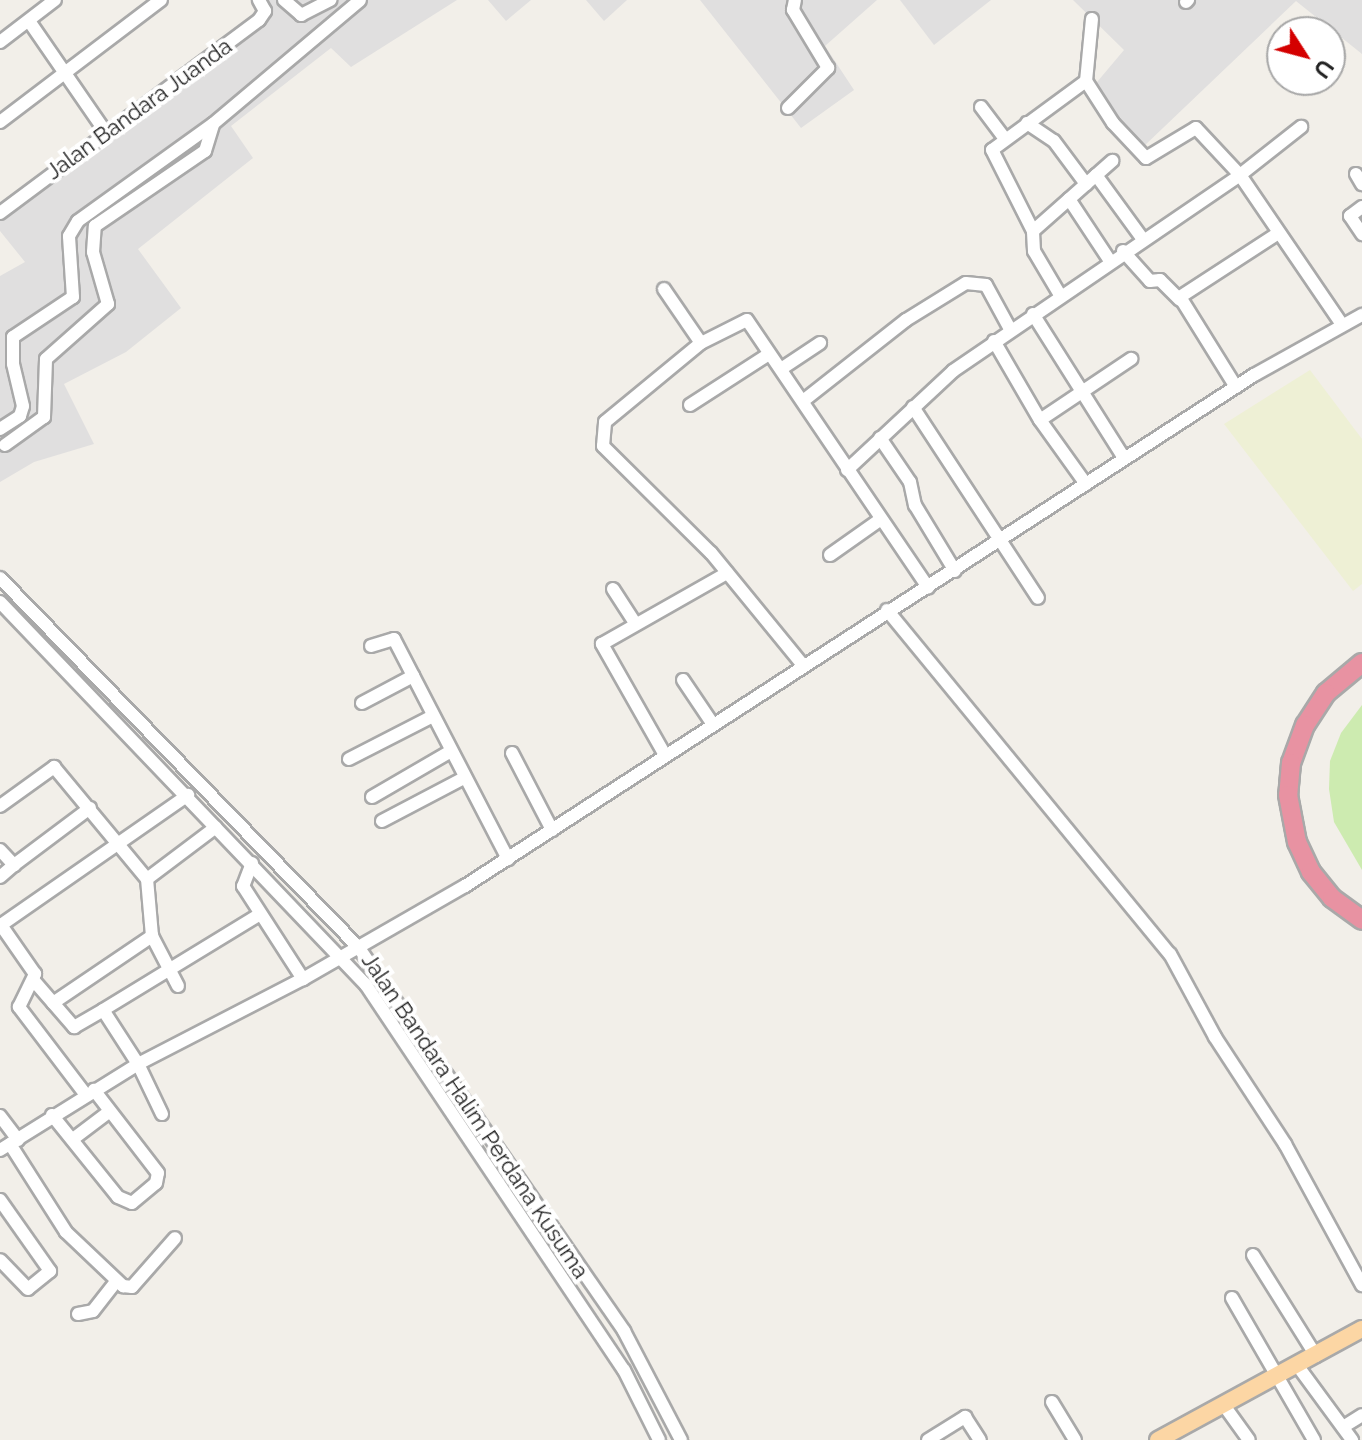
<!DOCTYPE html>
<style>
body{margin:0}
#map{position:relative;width:1362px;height:1440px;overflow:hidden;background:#f2efe9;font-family:Raleway,sans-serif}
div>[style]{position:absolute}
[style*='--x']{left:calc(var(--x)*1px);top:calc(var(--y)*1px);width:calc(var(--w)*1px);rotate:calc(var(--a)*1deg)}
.residential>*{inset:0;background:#e0dfdf}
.farmland>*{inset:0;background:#eef0d5}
.grass>*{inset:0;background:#cdebb0}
.roads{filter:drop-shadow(2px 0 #a9a9a9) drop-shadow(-2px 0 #a9a9a9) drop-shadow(0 2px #a9a9a9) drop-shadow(0 -2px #a9a9a9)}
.minor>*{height:12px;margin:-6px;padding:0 6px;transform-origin:6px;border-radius:6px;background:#fff}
.major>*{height:16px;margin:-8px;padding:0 8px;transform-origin:8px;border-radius:8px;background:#fcd6a4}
.highway>*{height:18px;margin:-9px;padding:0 9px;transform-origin:9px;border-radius:9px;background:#e892a2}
span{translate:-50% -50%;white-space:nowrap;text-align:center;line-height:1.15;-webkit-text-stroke:8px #fff;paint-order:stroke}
.street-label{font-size:22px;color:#222}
.north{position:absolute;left:1266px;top:16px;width:80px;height:80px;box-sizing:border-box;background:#fff;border:2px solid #a7a7a7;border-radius:50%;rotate:126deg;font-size:22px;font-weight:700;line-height:32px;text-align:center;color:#222}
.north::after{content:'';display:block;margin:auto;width:28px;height:36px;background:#d40000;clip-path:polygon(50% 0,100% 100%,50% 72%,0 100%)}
</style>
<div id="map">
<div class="residential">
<div style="clip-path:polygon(263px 0,457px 0,351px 67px,331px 48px,231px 126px,253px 158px,138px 249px,181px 308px,126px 352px,64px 384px,94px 444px,34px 462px,0 482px,0 276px,25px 262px,0 231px,0 215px,267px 5px)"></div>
<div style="clip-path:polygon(488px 0,531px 0,506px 21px)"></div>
<div style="clip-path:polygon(586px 0,627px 0,604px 21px)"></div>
<div style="clip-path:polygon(700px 0,877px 0,825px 46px,854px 90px,801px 128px)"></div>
<div style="clip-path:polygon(900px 0,991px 0,934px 45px)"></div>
<div style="clip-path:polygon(1073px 0,1362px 0,1362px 54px,1296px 1px,1142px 148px,1092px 88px,1124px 50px)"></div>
</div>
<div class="farmland">
<div style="clip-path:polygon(1310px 370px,1362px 439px,1362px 584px,1353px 591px,1224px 424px)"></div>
</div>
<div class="grass">
<div style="clip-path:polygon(1362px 705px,1362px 870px,1334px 822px,1329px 789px,1330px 761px,1341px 733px)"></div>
</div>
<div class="roads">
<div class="minor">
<div style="--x:284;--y:0;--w:23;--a:41"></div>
<div style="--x:301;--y:15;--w:33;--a:-27"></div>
<div style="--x:1186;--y:2;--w:3;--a:-45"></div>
<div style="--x:1092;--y:19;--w:62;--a:95.5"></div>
<div style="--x:1086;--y:81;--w:50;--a:57.3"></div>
<div style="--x:1113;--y:123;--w:48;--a:46.7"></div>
<div style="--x:1146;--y:158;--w:58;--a:-31"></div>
<div style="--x:1196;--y:128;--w:64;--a:46.9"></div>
<div style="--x:1240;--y:175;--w:78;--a:-38.2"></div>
<div style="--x:29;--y:21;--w:134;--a:55.4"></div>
<div style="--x:0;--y:42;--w:69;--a:-37.4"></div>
<div style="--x:981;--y:107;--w:38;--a:53"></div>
<div style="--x:788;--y:108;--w:57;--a:-45"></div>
<div style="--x:828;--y:68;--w:68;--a:-121.1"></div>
<div style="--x:793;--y:10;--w:10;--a:-79"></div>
<div style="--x:0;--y:122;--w:202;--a:-37.2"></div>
<div style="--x:1027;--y:123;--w:32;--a:34"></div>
<div style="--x:1054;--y:141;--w:54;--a:53.3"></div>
<div style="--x:1356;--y:174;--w:12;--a:59"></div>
<div style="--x:1096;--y:175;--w:78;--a:53.9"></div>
<div style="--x:1069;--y:199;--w:74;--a:56.5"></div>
<div style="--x:1362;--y:207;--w:15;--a:143"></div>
<div style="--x:1350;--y:216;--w:22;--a:56"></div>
<div style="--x:0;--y:213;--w:323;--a:-36.7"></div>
<div style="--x:259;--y:20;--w:11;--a:-56"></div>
<div style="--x:265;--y:11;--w:13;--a:-119"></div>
<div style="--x:1033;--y:231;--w:106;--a:-41.5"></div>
<div style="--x:1123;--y:251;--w:40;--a:48"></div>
<div style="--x:1150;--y:281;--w:10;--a:-6"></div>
<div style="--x:1160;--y:280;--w:28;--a:45"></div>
<div style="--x:664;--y:289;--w:65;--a:55.6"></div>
<div style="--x:1060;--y:295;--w:51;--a:-120.6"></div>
<div style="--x:1034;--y:251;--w:20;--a:-93"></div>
<div style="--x:1033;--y:231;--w:91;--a:-116.8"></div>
<div style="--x:992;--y:150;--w:117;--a:-36.3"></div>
<div style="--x:1033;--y:314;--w:170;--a:57.7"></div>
<div style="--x:994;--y:341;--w:91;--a:59.8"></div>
<div style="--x:1040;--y:420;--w:79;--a:54.3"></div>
<div style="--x:781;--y:369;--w:47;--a:-33.7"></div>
<div style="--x:1236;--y:387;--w:106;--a:-121.9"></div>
<div style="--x:1180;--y:297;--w:116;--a:-33"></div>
<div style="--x:803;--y:401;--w:131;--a:-38.2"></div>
<div style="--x:906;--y:320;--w:70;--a:-31.7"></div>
<div style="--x:966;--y:283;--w:20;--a:6"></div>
<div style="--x:986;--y:285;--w:50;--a:61.4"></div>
<div style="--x:690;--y:405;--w:94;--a:-32.8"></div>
<div style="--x:913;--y:407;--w:228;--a:56.8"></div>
<div style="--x:1040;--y:420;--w:110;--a:-33.8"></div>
<div style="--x:0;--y:429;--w:24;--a:-33"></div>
<div style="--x:20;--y:416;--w:10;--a:-73"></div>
<div style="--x:23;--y:406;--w:43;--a:-103.4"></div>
<div style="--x:13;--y:364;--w:27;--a:-90"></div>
<div style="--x:13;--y:337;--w:72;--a:-33.7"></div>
<div style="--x:73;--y:297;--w:61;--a:-93.8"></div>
<div style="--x:69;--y:236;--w:17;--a:-59"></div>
<div style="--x:78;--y:221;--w:166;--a:-35.7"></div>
<div style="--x:213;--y:124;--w:192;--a:-40.1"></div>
<div style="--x:880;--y:438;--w:53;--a:55.7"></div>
<div style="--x:910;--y:482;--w:24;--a:78"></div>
<div style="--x:915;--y:505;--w:77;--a:58.8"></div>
<div style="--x:5;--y:445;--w:48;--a:-35.7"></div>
<div style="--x:44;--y:417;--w:58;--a:-88"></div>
<div style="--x:46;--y:359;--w:83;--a:-41.6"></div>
<div style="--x:108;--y:304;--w:54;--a:-106.1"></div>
<div style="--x:93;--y:252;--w:26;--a:-86"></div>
<div style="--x:95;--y:226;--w:133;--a:-34.3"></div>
<div style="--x:205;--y:151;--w:28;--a:-73"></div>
<div style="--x:847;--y:470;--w:145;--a:-43"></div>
<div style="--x:953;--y:371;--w:348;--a:-34.3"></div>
<div style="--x:1240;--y:175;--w:179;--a:55.7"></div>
<div style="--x:830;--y:555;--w:62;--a:-35.2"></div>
<div style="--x:0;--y:578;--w:516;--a:45.86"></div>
<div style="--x:359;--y:948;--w:466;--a:55.3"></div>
<div style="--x:624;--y:1331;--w:123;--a:62.4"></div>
<div style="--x:613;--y:589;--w:40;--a:57.1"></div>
<div style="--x:0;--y:602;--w:530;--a:46.3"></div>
<div style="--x:366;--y:985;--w:463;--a:56.2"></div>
<div style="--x:624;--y:1370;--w:78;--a:63.4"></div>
<div style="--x:887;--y:610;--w:445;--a:50.6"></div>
<div style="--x:1170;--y:954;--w:94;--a:61.5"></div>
<div style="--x:1215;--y:1037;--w:128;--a:56.8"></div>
<div style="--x:1285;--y:1144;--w:161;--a:61.4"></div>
<div style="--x:371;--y:646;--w:24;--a:-17"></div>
<div style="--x:394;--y:639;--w:248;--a:62.6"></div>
<div style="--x:802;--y:664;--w:144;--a:-129.3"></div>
<div style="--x:711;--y:553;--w:152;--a:-135.3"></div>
<div style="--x:603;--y:446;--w:24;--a:-85"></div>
<div style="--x:605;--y:422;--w:124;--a:-39.5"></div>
<div style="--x:701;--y:343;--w:51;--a:-26.6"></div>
<div style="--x:747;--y:320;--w:323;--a:55.9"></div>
<div style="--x:683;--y:680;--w:52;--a:56"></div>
<div style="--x:362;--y:703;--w:58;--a:-27.9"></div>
<div style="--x:512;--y:753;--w:87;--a:62.5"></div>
<div style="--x:665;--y:755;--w:128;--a:-119.6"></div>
<div style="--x:602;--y:644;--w:144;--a:-29.6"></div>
<div style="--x:349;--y:759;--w:94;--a:-27.1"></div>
<div style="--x:372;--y:797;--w:91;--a:-30.2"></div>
<div style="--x:0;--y:806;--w:67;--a:-35.8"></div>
<div style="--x:54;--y:767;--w:146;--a:50.3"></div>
<div style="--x:382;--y:821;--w:93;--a:-27.7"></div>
<div style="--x:0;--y:850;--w:21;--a:47"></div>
<div style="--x:14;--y:865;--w:95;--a:-36.9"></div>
<div style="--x:252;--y:863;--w:25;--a:111"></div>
<div style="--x:243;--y:886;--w:111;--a:57.2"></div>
<div style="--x:0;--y:877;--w:18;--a:-41"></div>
<div style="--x:35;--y:982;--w:60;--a:49.1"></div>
<div style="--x:74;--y:1027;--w:34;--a:-30"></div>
<div style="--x:178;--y:986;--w:56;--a:-117.5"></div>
<div style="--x:152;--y:936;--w:57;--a:-95"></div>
<div style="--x:147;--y:879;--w:86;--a:-37"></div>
<div style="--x:53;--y:1003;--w:120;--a:-34.1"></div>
<div style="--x:86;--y:1095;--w:111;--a:-127.3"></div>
<div style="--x:19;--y:1007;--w:37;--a:-64"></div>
<div style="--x:35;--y:974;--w:60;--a:-124.8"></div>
<div style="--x:1;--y:925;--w:228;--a:-34.8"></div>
<div style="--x:162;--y:1114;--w:55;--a:-115.6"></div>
<div style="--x:138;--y:1064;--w:64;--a:-122.9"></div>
<div style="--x:103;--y:1010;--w:184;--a:-31.4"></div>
<div style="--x:52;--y:1115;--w:105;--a:51.2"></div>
<div style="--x:118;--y:1197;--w:15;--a:23"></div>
<div style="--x:132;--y:1203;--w:31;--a:-40"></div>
<div style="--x:156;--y:1183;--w:10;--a:-79"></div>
<div style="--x:158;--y:1173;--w:105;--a:-127.6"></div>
<div style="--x:0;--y:1116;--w:30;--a:53"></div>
<div style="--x:73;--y:1139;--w:46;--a:-37.1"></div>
<div style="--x:10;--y:1144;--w:104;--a:57.5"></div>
<div style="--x:66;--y:1232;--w:79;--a:43.5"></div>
<div style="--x:123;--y:1286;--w:9;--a:6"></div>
<div style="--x:132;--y:1287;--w:65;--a:-48.7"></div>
<div style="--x:0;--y:1150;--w:163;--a:-31.9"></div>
<div style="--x:138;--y:1064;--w:186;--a:-27.3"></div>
<div style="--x:303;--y:979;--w:187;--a:-29.9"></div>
<div style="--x:465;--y:886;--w:940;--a:-32.93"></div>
<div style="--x:1254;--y:375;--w:124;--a:-29.1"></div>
<div style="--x:0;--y:1200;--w:87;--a:54.8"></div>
<div style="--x:50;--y:1271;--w:28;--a:141"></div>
<div style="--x:28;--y:1289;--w:40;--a:-134"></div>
<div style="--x:1253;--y:1255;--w:119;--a:58"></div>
<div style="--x:1232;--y:1298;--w:164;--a:60"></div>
<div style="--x:78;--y:1314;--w:15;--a:-11"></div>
<div style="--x:93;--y:1311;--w:37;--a:-52"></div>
<div style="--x:1297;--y:1365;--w:93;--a:53.7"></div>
<div style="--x:1052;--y:1402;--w:44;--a:58.8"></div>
<div style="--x:1223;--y:1404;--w:44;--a:54.2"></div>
<div style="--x:1343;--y:1427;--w:22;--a:-32"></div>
<div style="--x:928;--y:1440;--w:44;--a:-31.9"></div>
<div style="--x:965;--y:1417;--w:27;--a:57"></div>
</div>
<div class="major">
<div style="--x:1158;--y:1440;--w:232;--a:-28.6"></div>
</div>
<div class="highway">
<div style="--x:1362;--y:663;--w:47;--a:140.2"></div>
<div style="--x:1326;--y:693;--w:38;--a:123"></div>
<div style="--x:1305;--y:725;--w:40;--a:110.2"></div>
<div style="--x:1291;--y:763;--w:32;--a:95"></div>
<div style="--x:1288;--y:795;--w:48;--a:79.2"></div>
<div style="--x:1297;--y:842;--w:33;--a:65"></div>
<div style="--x:1311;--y:872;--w:33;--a:51"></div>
<div style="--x:1332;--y:898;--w:37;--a:36"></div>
</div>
</div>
<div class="street-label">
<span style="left:139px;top:109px;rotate:-36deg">Jalan Bandara Juanda</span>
<span style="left:475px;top:1116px;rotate:56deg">Jalan Bandara Halim Perdana Kusuma</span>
</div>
<div class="north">U</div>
</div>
